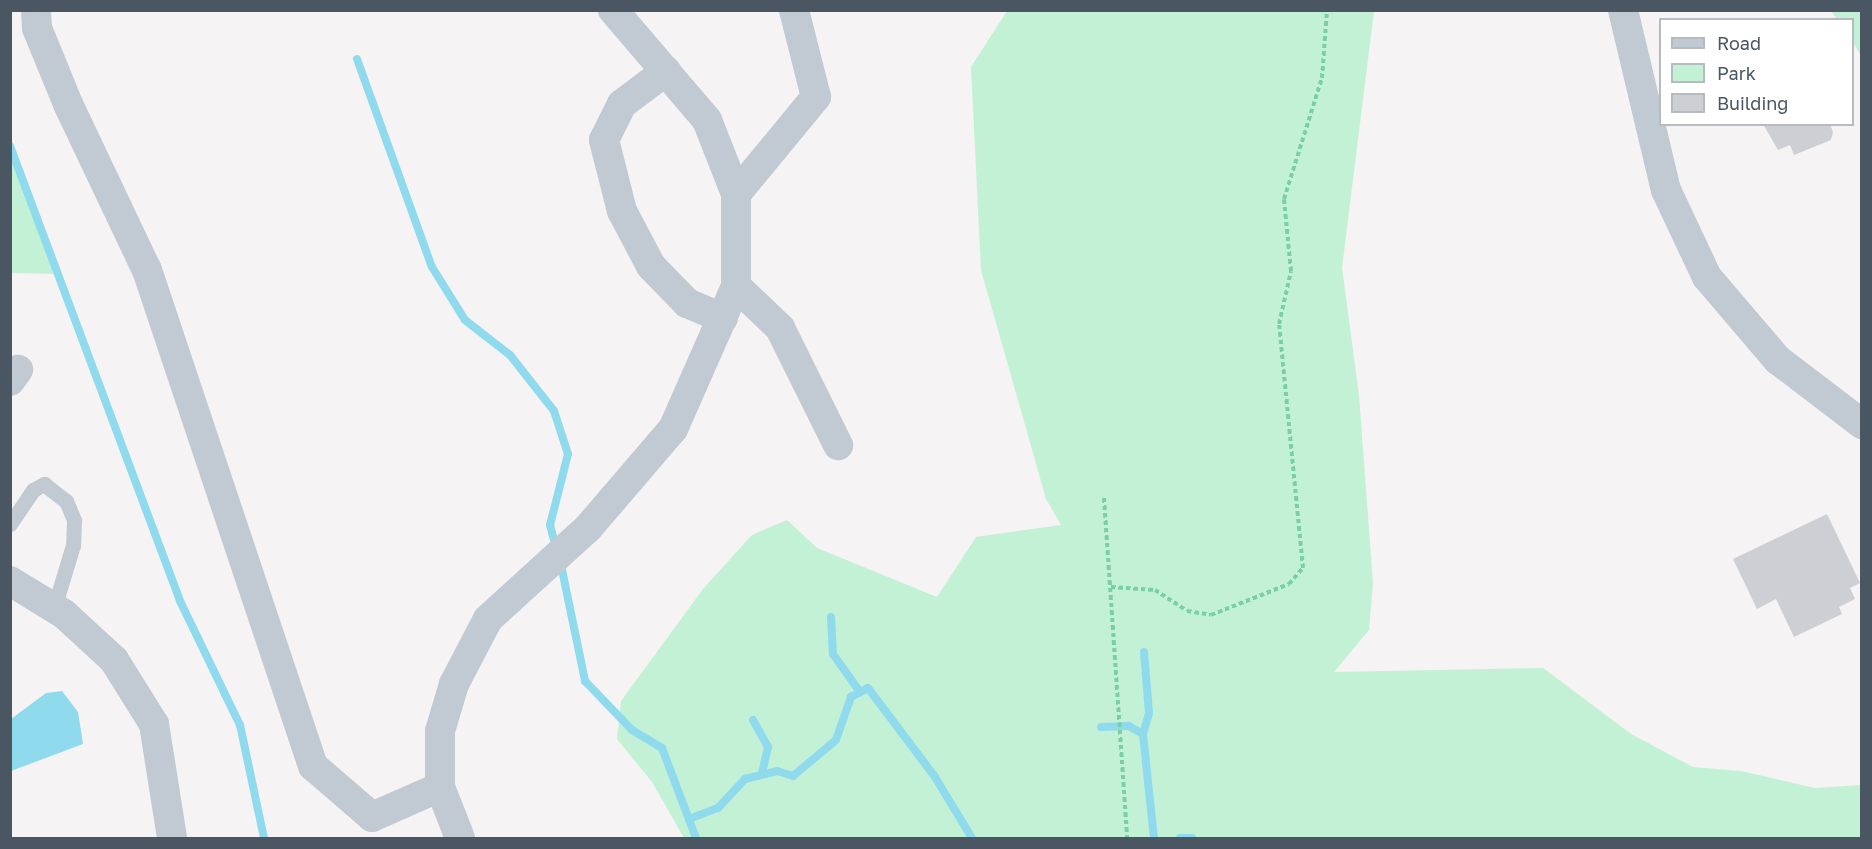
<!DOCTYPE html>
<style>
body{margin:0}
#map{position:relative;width:1872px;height:849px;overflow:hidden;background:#f5f3f3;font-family:"Golos Text",sans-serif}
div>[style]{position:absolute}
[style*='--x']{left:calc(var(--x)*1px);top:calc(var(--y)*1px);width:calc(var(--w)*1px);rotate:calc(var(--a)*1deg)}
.green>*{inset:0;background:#c3f1d5}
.water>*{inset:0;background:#90daee}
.stream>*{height:8px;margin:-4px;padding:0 4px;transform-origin:4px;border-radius:4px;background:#90daee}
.building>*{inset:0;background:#cdcfd5}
.path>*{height:4px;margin-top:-2px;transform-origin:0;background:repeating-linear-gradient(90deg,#7ad0a6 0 4.5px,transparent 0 7.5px)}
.service>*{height:15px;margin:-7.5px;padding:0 7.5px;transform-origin:7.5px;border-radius:7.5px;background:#c1cad2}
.minor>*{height:30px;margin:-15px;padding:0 15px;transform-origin:15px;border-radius:15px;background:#c1cad2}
span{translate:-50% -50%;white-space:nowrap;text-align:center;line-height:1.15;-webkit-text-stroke:6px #fff;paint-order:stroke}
.frame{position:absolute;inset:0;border:12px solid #4a5661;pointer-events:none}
.legend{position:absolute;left:1659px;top:18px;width:195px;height:108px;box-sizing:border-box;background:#fff;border:2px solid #b7bbc0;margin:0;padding:8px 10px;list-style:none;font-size:18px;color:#4a5661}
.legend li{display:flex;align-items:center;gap:12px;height:30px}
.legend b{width:30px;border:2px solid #b7bbc0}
</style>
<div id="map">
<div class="green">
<div style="clip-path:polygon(1007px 11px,1374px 11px,1342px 268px,1359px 395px,1373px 583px,1369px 630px,1334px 672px,1543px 668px,1631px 734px,1693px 767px,1741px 771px,1815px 788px,1861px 785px,1861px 838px,684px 838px,652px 782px,617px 739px,621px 701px,703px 589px,752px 535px,787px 520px,817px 548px,937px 597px,976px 537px,1061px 525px,1046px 499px,981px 270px,971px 67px)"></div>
<div style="clip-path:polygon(1831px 11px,1861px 11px,1861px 56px,1853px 42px,1852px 20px,1837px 19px)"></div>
<div style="clip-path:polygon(11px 146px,44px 241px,58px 274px,11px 273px)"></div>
</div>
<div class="water">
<div style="clip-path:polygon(62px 691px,78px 712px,83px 744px,11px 771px,11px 719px,46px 693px)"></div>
</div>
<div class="stream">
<div style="--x:357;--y:59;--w:221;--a:70.2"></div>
<div style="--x:432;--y:267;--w:62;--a:58.1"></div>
<div style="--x:465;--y:320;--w:57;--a:37.9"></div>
<div style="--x:510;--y:355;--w:71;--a:51.8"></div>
<div style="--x:554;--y:411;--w:45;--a:72"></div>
<div style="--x:568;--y:454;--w:73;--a:104.2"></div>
<div style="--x:550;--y:525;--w:24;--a:75"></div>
<div style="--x:10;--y:146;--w:486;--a:69.5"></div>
<div style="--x:180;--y:601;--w:138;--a:64.2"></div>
<div style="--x:240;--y:725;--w:116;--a:78"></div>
<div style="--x:560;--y:560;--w:124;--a:78.3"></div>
<div style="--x:585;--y:681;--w:68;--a:46.2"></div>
<div style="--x:632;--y:730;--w:35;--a:31"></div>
<div style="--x:662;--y:748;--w:96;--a:69.3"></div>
<div style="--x:831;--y:617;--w:37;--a:87"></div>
<div style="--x:833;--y:654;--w:47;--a:54.6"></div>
<div style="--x:1144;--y:652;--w:61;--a:85.3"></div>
<div style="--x:1149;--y:713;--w:22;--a:106"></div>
<div style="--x:1143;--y:734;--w:105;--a:84"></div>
<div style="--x:753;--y:720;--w:31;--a:61"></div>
<div style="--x:768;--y:747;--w:26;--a:103"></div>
<div style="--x:1101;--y:727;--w:28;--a:-2"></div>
<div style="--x:1129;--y:726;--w:16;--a:30"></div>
<div style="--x:689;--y:819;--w:31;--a:-21"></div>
<div style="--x:718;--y:808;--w:40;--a:-47"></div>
<div style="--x:745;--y:779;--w:33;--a:-14"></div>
<div style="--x:777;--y:771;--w:17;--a:17"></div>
<div style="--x:793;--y:776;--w:56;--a:-39.9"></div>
<div style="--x:836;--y:740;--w:46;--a:-70.8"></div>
<div style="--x:851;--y:697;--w:19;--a:-28"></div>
<div style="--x:868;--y:688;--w:111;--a:53"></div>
<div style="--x:935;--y:777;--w:71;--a:58.8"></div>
<div style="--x:1180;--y:838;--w:12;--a:0"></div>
</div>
<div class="building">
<div style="clip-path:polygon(1763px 124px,1830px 124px,1833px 132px,1831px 140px,1794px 155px,1790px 145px,1778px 150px)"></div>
<div style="clip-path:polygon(1827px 514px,1860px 583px,1850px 588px,1855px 599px,1839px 607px,1842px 614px,1794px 637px,1776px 599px,1757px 609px,1733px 559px)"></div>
</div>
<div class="path">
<div style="--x:1104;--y:498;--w:341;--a:86.1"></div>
<div style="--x:1111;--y:587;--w:44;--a:3.9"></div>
<div style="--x:1155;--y:590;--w:38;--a:33"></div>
<div style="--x:1187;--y:611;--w:24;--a:9"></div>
<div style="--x:1211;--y:615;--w:84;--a:-21.7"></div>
<div style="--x:1289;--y:584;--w:21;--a:-49"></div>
<div style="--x:1303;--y:568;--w:245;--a:-95.6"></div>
<div style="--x:1279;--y:324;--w:54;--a:-77.2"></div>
<div style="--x:1291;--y:271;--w:72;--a:-95.6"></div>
<div style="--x:1284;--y:199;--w:127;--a:-72.6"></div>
<div style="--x:1322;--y:78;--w:68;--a:-85.8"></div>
</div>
<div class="service">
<div style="--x:10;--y:524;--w:41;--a:-55.9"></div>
<div style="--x:33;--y:490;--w:13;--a:-29"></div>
<div style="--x:44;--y:484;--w:28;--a:38"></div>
<div style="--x:66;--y:501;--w:21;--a:67"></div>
<div style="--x:74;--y:520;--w:25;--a:92"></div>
<div style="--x:73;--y:545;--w:66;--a:106.8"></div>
</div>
<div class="minor">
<div style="--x:36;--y:10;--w:18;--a:87"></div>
<div style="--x:37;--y:28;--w:82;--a:67.8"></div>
<div style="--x:68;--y:104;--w:184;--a:64.6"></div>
<div style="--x:147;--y:270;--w:523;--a:71.5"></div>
<div style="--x:313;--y:766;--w:78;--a:40.8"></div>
<div style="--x:372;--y:817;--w:74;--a:-23.8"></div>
<div style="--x:1623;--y:10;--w:185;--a:76.6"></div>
<div style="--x:1666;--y:190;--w:96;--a:64.8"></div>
<div style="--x:1707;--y:277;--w:109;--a:49.5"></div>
<div style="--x:1778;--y:360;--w:106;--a:37.3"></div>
<div style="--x:666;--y:71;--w:55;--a:143.1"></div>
<div style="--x:622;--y:104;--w:40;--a:116.6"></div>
<div style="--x:604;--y:140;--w:73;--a:75.8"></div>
<div style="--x:622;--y:211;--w:62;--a:62.2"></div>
<div style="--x:651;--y:266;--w:52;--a:45.8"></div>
<div style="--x:687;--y:303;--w:39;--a:23"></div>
<div style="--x:736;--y:194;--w:126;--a:-50.5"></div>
<div style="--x:816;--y:97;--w:90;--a:-104.2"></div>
<div style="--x:736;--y:286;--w:61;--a:43.7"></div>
<div style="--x:780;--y:328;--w:131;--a:63.6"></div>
<div style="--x:10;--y:381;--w:14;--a:-54"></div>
<div style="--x:10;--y:581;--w:63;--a:31.4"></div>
<div style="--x:64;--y:614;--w:68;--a:42.6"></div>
<div style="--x:114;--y:660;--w:75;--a:58"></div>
<div style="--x:154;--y:724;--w:115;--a:81"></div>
<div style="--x:460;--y:838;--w:55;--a:-111.4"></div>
<div style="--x:440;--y:787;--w:56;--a:-90"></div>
<div style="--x:440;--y:731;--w:49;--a:-73.4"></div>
<div style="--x:454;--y:684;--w:73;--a:-62.4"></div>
<div style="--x:488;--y:619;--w:135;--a:-42.3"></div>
<div style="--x:588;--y:528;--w:130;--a:-49.4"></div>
<div style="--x:673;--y:429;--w:156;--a:-66.2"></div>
<div style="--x:736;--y:286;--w:92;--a:-90"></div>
<div style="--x:736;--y:194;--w:79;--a:-111.4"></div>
<div style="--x:707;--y:120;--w:145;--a:-130.5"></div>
</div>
<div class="frame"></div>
<ul class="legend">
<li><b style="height:8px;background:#c1cad2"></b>Road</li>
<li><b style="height:16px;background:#c3f1d5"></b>Park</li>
<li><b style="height:16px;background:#cdcfd5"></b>Building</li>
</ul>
</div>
